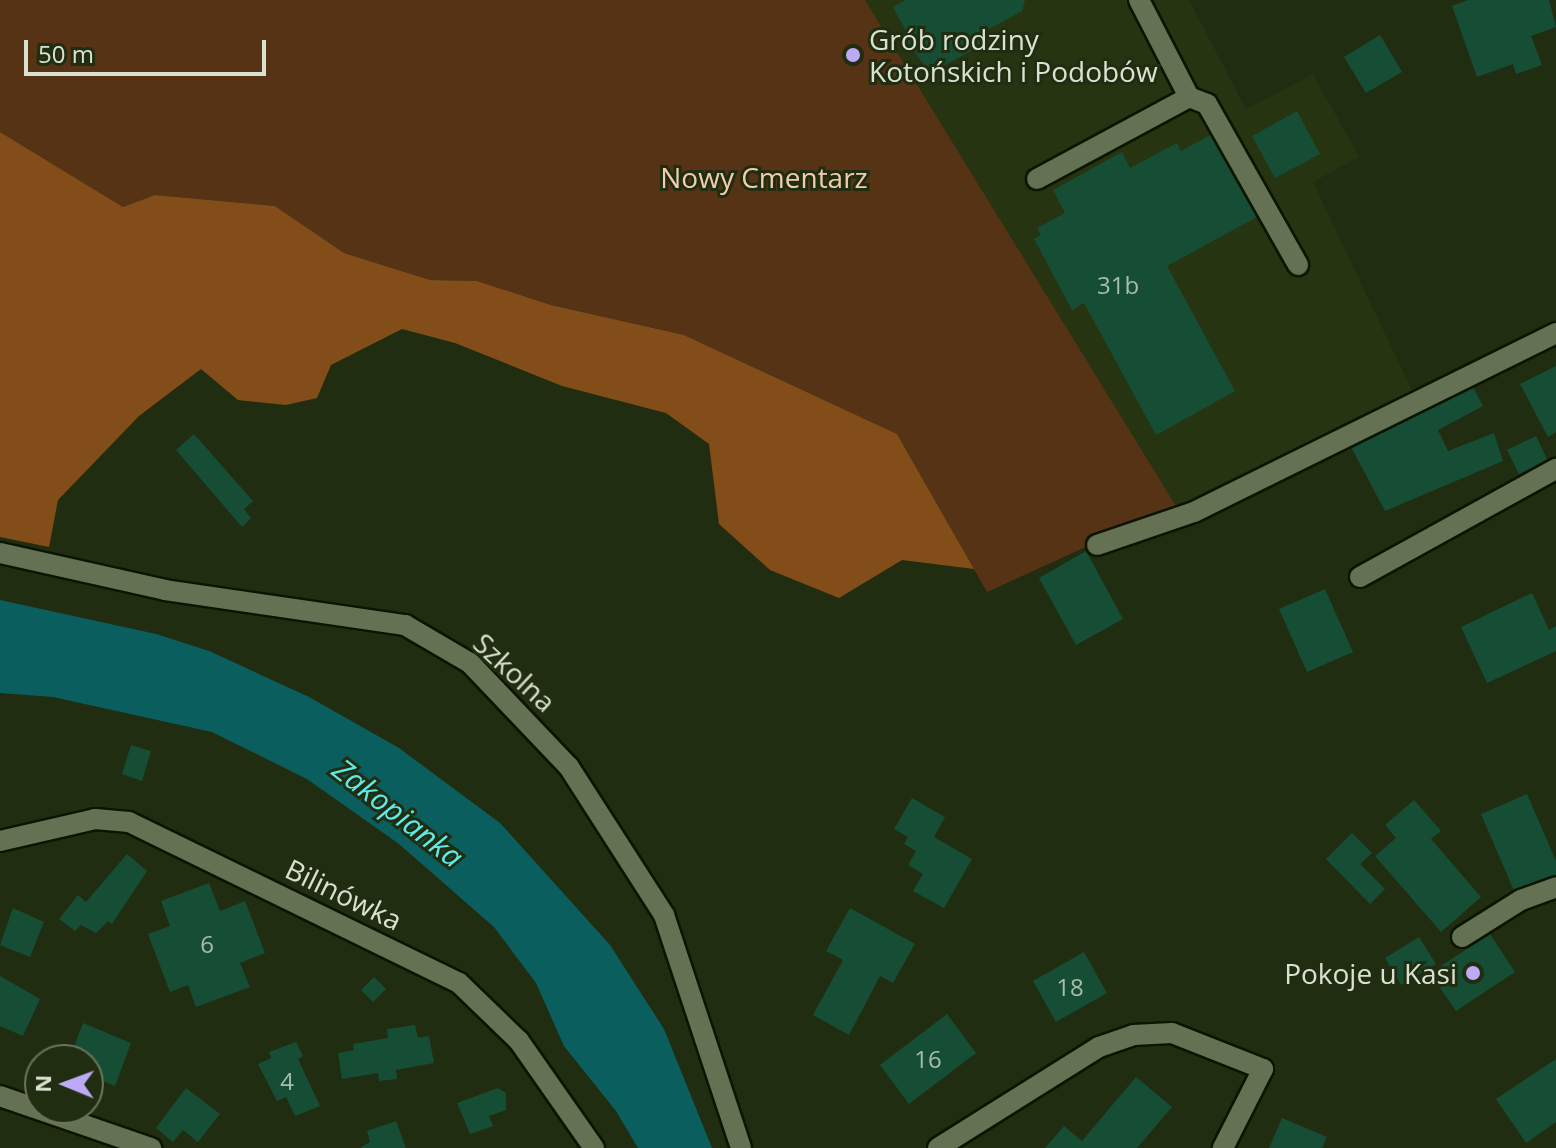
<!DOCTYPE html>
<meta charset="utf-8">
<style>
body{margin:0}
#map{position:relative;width:1556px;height:1148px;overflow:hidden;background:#212d11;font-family:"Open Sans",sans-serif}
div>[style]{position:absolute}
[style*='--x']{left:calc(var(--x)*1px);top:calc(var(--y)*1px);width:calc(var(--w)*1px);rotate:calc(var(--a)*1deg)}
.built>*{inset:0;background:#263411}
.green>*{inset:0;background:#553314}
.forest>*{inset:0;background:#824d18}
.water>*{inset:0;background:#0a5f5e}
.building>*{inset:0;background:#154e35}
.roads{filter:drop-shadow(2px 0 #0b1500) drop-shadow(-2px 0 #0b1500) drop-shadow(0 2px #0b1500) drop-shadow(0 -2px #0b1500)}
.minor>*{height:20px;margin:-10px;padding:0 10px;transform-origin:10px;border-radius:10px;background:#647253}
.dots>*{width:22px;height:22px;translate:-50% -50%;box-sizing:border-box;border:4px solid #212d11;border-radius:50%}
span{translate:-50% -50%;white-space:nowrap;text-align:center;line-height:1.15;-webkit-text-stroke:6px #212d11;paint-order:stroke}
.number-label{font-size:24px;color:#a8bca9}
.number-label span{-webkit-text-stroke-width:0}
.poi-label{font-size:28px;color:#d9e1d0}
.left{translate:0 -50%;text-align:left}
.right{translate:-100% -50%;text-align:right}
.park-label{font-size:28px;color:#f2ccad}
.street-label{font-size:28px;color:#d9e1d0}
.water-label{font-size:30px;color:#5eeae9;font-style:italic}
.north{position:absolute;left:24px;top:1044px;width:80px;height:80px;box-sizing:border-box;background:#212d11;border:2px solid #6b755d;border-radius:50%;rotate:271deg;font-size:22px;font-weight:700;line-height:32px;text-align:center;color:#d9e1d0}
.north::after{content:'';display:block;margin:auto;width:28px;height:36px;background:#bcaaf6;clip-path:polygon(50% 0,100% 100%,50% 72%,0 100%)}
.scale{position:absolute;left:24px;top:40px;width:242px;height:36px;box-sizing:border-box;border:4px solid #d9e1d0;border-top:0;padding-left:10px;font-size:24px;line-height:28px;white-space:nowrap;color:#d9e1d0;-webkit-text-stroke:6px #212d11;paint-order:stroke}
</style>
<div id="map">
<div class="built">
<div style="clip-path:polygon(865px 0,1189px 0,1246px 109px,1313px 74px,1359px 157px,1313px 182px,1415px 397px,1180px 513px)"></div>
</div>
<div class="green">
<div style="clip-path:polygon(0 0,865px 0,1176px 506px,987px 592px,897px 434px,684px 335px,551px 305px,477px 281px,430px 280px,344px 253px,275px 206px,155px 195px,123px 207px,0 132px)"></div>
</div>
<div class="forest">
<div style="clip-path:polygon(0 132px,123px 207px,155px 195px,275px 206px,344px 253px,430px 280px,477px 281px,551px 305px,684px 335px,897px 434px,974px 569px,902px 560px,839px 598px,770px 570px,719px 524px,709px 444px,666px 413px,562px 386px,455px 343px,402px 329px,331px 365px,317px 398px,286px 405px,238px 400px,201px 369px,139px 416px,58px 500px,49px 547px,0 537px)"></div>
</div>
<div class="water">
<div style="clip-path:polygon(0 600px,156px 634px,209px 651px,309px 697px,399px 748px,500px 823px,610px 945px,664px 1029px,712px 1148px,638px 1148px,616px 1111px,564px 1046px,536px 983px,494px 927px,399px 844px,307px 779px,212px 732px,53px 697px,0 693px)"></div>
</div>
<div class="building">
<div style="clip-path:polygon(906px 0,1025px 0,1022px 11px,980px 34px,986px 43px,930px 73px,901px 33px,906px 31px,893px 7px)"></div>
<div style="clip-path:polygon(1468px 0,1549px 0,1556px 27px,1531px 36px,1542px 65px,1516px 74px,1513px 64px,1477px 77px,1452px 6px)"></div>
<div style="clip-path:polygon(1380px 35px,1402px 72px,1366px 93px,1344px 57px)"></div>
<div style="clip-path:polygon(1297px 111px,1320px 154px,1275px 178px,1252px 136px)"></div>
<div style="clip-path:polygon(1212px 134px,1257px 217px,1167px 266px,1235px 391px,1156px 435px,1084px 303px,1072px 310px,1034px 239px,1041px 235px,1037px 228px,1065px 213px,1053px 190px,1122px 152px,1130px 168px,1177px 143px,1181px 151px)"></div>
<div style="clip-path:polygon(1556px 366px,1556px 432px,1548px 437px,1520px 384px)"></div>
<div style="clip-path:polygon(1472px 385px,1483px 406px,1438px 430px,1448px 451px,1494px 433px,1503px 461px,1385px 511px,1351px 447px)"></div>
<div style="clip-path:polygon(194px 434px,253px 501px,244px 509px,251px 518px,242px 527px,176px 450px)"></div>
<div style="clip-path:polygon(1536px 436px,1548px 461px,1519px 474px,1507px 450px)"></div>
<div style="clip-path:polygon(1086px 551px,1123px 619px,1076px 645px,1039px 578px)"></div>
<div style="clip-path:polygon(1325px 589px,1353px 652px,1307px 672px,1279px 609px)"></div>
<div style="clip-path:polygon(1532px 593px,1549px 630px,1556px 626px,1556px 651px,1487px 683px,1461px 627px)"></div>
<div style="clip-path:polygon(131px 745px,151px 751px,142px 781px,122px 774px)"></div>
<div style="clip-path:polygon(1527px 794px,1556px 861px,1556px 875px,1515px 893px,1481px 814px)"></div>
<div style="clip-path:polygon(912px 798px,945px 817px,934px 837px,972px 859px,944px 908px,913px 891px,923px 874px,908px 865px,916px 851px,904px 844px,908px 837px,894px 829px)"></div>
<div style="clip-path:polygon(1414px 800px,1441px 831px,1431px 839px,1481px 897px,1441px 932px,1375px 856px,1396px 838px,1385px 825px)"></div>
<div style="clip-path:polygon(1352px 833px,1372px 853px,1360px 864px,1385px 889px,1370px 904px,1326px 859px)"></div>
<div style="clip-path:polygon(127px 854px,147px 871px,112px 924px,108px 921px,96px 933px,81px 925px,75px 931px,59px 919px,78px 895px,86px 902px)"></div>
<div style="clip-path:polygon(209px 883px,220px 911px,245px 901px,265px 953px,240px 963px,250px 987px,196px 1007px,188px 985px,170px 992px,148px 934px,170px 926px,161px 901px)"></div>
<div style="clip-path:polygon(13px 908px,44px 922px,30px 957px,0 945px)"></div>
<div style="clip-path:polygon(850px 908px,915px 944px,893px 983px,880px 976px,849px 1035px,813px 1015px,843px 960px,826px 951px)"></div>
<div style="clip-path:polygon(1490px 934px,1515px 972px,1456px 1011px,1430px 973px)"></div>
<div style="clip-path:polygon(1419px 937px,1436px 964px,1401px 985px,1385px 958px)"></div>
<div style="clip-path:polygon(1084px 952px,1107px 993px,1056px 1022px,1033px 981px)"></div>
<div style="clip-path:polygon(0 976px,40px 999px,23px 1036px,0 1026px)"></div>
<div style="clip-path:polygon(374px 977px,386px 989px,373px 1002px,361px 990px)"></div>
<div style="clip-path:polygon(947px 1014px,976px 1053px,909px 1104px,880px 1065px)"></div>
<div style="clip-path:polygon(83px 1023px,131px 1043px,115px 1086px,88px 1075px,88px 1060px,69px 1060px)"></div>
<div style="clip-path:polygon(415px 1025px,418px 1038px,429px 1036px,434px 1063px,396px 1070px,397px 1079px,379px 1081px,378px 1073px,342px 1079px,338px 1053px,354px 1050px,353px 1044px,388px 1038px,387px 1029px)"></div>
<div style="clip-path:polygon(296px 1042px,303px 1056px,298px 1059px,320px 1106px,295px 1116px,286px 1097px,277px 1101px,258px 1064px,271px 1058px,269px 1052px)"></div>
<div style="clip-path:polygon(1556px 1059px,1556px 1122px,1526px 1143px,1496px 1099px)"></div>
<div style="clip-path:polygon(1136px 1077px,1172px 1107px,1137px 1148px,1045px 1148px,1064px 1126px,1082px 1141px)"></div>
<div style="clip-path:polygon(186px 1088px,220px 1114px,198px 1142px,183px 1130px,173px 1142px,156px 1128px)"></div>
<div style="clip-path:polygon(498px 1088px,506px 1093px,506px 1110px,489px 1116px,493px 1126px,470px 1134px,457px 1103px)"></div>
<div style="clip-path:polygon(1282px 1118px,1327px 1137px,1322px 1148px,1269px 1148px)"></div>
<div style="clip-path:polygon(396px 1121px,406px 1148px,360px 1148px,370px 1142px,367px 1131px)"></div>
</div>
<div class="roads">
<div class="minor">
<div style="--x:1139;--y:0;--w:109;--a:62.7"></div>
<div style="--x:1189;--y:97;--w:19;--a:21"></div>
<div style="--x:1207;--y:104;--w:185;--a:60.5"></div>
<div style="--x:1037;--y:179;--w:173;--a:-28.3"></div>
<div style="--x:1097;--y:545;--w:102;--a:-18.8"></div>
<div style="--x:1194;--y:512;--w:404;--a:-26.3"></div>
<div style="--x:0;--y:553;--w:169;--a:12.6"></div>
<div style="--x:165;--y:590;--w:243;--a:8.3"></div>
<div style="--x:405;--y:625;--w:75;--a:30.3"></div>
<div style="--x:470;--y:663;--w:144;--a:46.4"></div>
<div style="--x:569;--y:767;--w:176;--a:57.3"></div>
<div style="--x:664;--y:915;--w:245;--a:71.7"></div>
<div style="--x:1360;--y:577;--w:224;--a:-28.9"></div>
<div style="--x:0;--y:841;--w:98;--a:-13"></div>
<div style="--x:95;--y:819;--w:34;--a:5"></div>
<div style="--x:129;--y:822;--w:367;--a:26"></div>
<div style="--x:459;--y:983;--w:83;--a:44"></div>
<div style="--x:519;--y:1041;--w:131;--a:55"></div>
<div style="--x:1462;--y:937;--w:70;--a:-32.1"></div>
<div style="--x:1521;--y:900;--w:37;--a:-20"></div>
<div style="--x:0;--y:1096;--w:160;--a:19"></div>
<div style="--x:938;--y:1148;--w:190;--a:-32.1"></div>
<div style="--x:1099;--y:1047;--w:36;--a:-19"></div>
<div style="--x:1133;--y:1035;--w:39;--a:-3"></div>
<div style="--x:1172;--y:1033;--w:98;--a:21.6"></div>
<div style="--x:1263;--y:1069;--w:89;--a:116.9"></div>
</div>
</div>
<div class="dots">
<div style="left:853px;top:55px;background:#bcaaf6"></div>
<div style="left:1473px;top:973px;background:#bcaaf6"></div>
</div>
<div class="number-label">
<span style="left:1118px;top:285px">31b</span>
<span style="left:207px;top:944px">6</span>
<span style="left:1070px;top:987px">18</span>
<span style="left:928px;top:1059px">16</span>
<span style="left:287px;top:1081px">4</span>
</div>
<div class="poi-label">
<span class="left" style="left:869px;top:55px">Grób rodziny<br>Kotońskich i Podobów</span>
<span class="right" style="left:1457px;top:973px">Pokoje u Kasi</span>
</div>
<div class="park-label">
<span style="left:764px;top:177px">Nowy Cmentarz</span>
</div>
<div class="street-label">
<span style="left:515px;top:672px;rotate:43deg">Szkolna</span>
<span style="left:344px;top:894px;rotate:26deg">Bilinówka</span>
</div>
<div class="water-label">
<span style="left:398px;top:813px;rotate:38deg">Zakopianka</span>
</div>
<div class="north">N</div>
<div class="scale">50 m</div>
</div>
